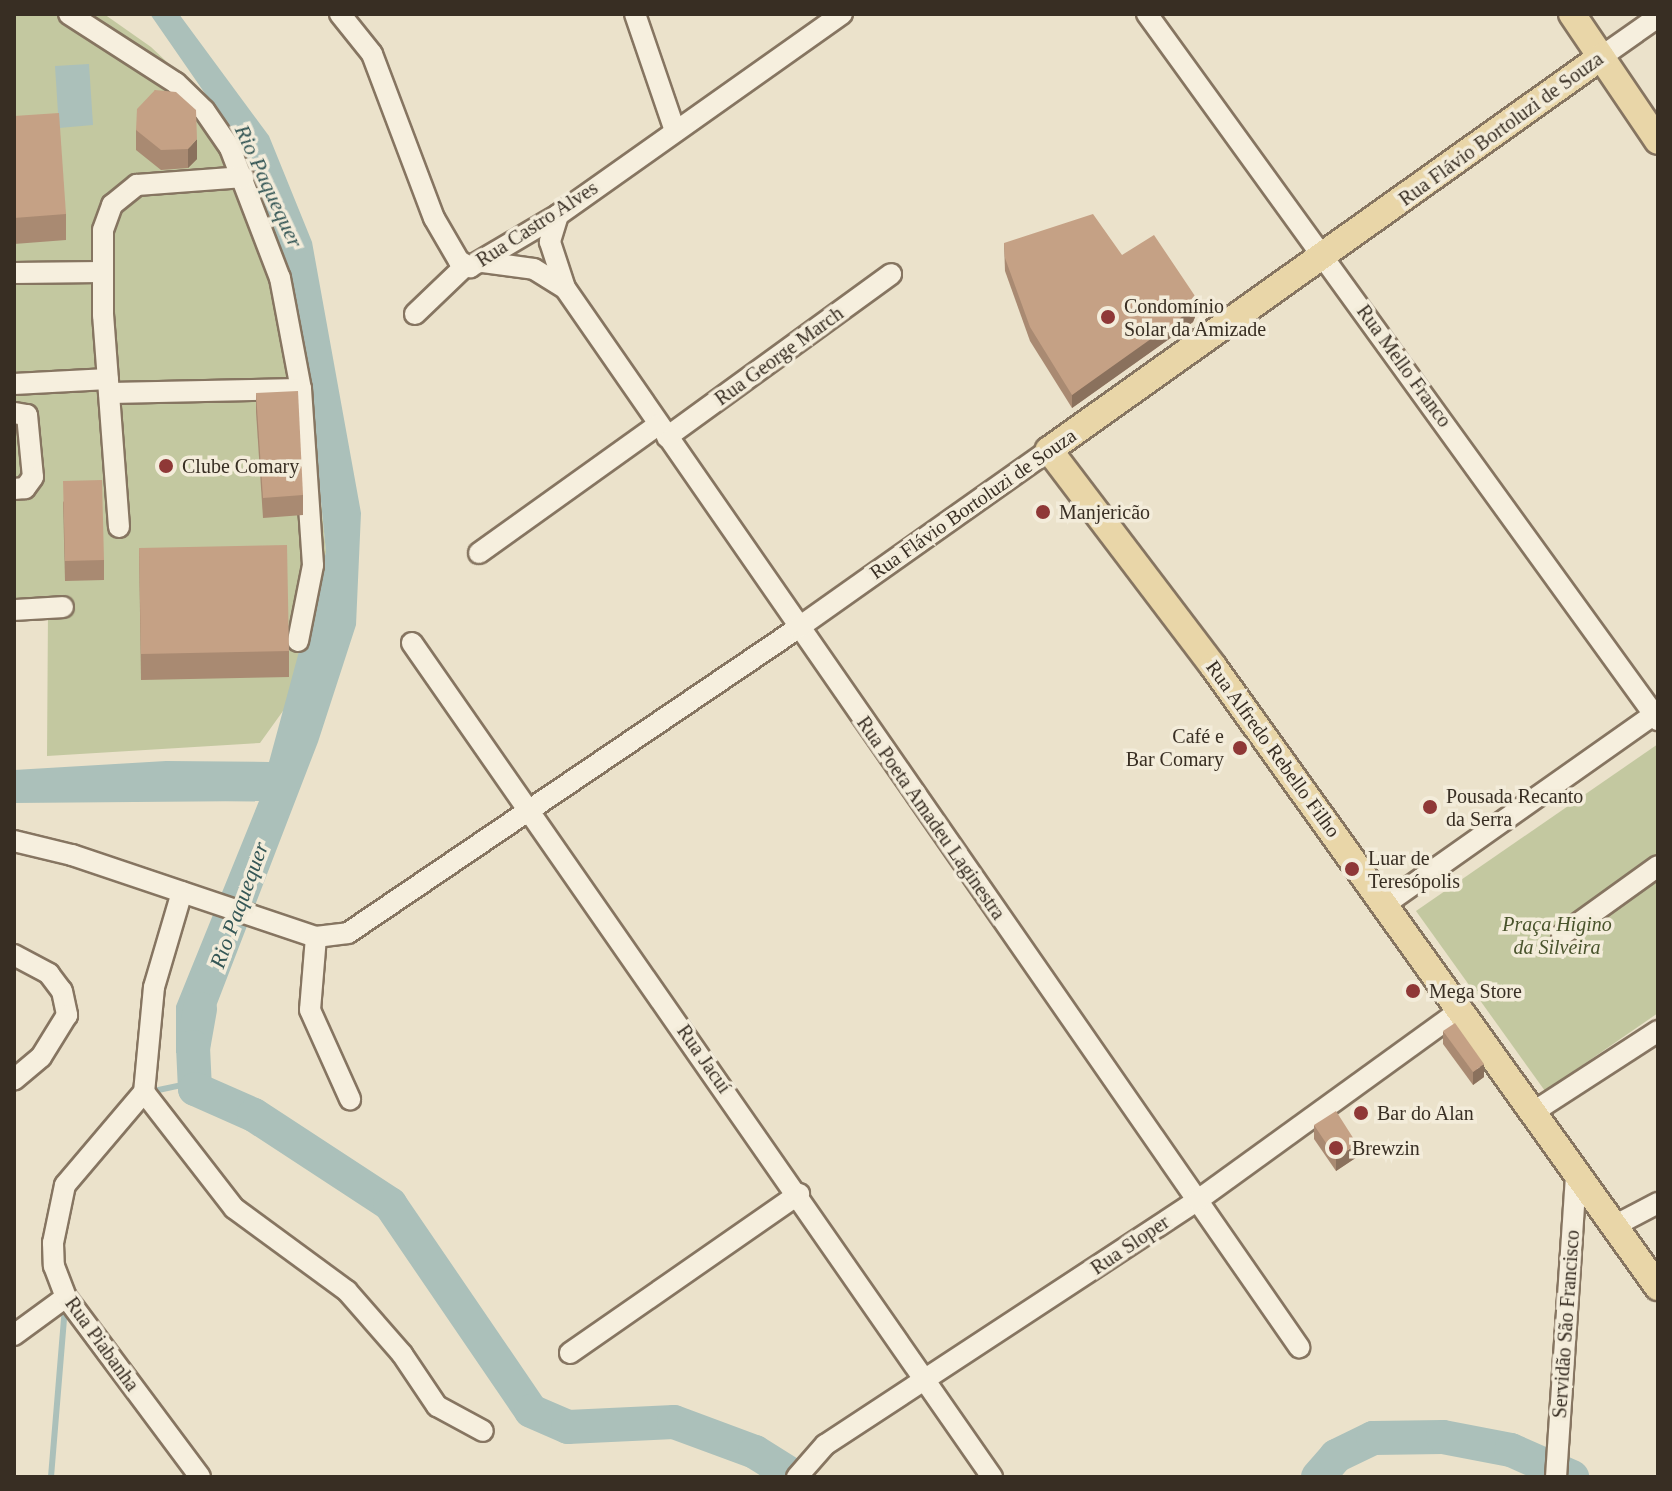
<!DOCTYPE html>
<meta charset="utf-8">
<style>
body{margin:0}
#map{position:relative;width:1672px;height:1491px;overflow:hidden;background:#ebe2cb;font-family:"Times New Roman",serif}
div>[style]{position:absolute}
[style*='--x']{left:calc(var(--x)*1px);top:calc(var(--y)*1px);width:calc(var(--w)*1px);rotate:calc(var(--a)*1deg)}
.green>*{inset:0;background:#c3c8a0}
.water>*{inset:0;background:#abc0ba}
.stream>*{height:6px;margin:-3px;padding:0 3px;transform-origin:3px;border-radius:3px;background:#abc0ba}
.river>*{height:34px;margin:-17px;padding:0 17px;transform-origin:17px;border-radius:17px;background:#abc0ba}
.roads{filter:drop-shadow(2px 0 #867561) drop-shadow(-2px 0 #867561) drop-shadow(0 2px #867561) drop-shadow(0 -2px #867561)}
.minor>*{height:20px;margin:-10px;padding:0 10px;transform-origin:10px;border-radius:10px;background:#f6efde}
.major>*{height:26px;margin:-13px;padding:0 13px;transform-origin:13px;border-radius:13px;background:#e9d6a8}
.wall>*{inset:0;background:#a98a72}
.shaded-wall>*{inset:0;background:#8a715d}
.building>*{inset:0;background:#c5a185}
.dots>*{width:22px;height:22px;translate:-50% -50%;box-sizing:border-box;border:4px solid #f3ecda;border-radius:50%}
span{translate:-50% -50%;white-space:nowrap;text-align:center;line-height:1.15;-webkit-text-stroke:7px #f3ecda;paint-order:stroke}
.street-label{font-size:20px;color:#382e23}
.poi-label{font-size:20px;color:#382e23}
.left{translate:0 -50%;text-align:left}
.right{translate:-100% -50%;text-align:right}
.park-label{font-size:20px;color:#48532b;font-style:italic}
.water-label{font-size:22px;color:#345655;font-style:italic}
.frame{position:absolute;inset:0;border:16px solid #382e23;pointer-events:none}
</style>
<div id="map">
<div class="green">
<div style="clip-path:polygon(14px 14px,104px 14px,151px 47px,223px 115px,242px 147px,283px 254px,309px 380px,326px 552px,288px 704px,260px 743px,47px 756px,48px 610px,14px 611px)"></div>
<div style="clip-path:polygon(1658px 744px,1658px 1013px,1545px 1091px,1416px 911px)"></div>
</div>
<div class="water">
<div style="clip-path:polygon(150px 14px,179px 14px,269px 136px,312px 242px,361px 513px,356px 625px,318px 742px,215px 1009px,209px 1055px,176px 1053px,176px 1006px,259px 801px,14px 803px,14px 770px,166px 761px,269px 762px,326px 552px,309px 380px,283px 254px,242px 147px)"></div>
<div style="clip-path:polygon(89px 64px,93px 125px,59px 128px,55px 66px)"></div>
</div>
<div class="stream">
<div style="--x:149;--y:1092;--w:33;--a:-12"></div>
<div style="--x:181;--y:1085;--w:15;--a:16"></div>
<div style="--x:51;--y:1477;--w:173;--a:-85.3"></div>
</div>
<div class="river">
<div style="--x:200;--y:1009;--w:39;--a:100"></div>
<div style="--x:193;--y:1047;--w:42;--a:87.3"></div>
<div style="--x:195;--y:1089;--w:64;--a:23.8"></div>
<div style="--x:254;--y:1115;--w:163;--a:33.2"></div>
<div style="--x:390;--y:1204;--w:250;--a:55.7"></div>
<div style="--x:531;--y:1411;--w:40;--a:23.4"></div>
<div style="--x:568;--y:1427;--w:106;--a:-2.7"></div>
<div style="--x:674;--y:1422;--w:86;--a:20.3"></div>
<div style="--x:755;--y:1452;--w:47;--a:32"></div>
<div style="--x:1318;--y:1477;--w:28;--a:-49"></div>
<div style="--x:1336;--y:1456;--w:41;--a:-25.9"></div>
<div style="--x:1373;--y:1438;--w:70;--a:-0.8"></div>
<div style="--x:1443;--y:1437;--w:69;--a:10.8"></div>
<div style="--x:1511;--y:1450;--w:67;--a:23.9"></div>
</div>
<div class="roads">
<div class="minor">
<div style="--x:69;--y:14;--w:127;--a:32.8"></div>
<div style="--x:176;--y:83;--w:39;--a:44"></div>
<div style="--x:204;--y:110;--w:46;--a:55.6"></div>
<div style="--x:230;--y:148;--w:139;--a:69"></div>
<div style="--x:280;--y:278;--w:113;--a:79.3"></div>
<div style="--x:301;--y:389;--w:192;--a:178.8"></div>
<div style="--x:340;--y:14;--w:51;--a:51.3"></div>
<div style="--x:372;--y:54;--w:175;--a:69.3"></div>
<div style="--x:434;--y:218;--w:50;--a:59.8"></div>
<div style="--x:459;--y:261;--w:13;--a:29"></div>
<div style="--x:470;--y:267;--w:102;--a:-30.6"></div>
<div style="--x:558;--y:215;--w:348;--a:-35.3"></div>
<div style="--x:635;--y:14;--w:124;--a:71.1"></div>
<div style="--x:1147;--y:14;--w:872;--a:54.1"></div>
<div style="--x:1601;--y:57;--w:70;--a:-35.1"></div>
<div style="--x:558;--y:215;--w:28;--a:107"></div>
<div style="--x:550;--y:242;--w:48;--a:71.9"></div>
<div style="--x:565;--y:288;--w:1289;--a:55.27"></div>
<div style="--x:483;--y:262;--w:51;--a:7.8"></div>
<div style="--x:534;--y:269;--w:36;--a:32"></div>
<div style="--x:14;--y:273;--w:87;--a:-0.7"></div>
<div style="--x:415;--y:314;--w:68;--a:-43.8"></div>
<div style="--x:14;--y:384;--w:94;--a:-3"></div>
<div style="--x:14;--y:413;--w:13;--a:9"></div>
<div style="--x:27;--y:415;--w:62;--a:84.5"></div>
<div style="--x:33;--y:477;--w:14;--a:126"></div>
<div style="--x:25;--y:488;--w:11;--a:175"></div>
<div style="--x:667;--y:437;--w:277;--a:-36"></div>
<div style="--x:119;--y:527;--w:213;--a:-94.3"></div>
<div style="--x:103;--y:315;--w:85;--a:-90"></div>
<div style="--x:103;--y:230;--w:27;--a:-70"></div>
<div style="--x:112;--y:205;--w:32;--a:-39"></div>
<div style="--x:137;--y:185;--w:107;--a:-4.3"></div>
<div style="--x:479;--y:553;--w:220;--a:-35.6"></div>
<div style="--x:14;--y:610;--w:49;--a:-3.5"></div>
<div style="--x:298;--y:641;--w:77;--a:-78.8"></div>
<div style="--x:313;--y:565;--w:176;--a:-93.9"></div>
<div style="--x:412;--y:643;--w:1016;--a:55.18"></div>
<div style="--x:14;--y:841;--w:60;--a:13.6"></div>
<div style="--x:72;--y:855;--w:257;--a:18.6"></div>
<div style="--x:316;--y:937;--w:32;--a:-7"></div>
<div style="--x:348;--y:933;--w:544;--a:-34.13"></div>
<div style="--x:798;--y:628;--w:308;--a:-35.3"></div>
<div style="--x:182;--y:892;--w:99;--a:106.4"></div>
<div style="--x:154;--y:987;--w:105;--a:95.4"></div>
<div style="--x:144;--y:1092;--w:122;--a:130.3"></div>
<div style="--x:65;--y:1185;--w:59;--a:101.7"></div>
<div style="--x:53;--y:1243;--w:23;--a:88"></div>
<div style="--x:54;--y:1266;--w:33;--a:69"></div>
<div style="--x:66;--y:1297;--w:224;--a:53.3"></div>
<div style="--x:1384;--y:905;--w:335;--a:-35.2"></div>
<div style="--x:1562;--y:935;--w:118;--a:-35.7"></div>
<div style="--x:316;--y:937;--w:73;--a:94.7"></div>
<div style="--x:310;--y:1010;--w:98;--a:65.8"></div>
<div style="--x:14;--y:955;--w:40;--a:28"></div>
<div style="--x:49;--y:974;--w:21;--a:53"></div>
<div style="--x:62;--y:991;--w:25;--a:78"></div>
<div style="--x:67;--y:1015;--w:49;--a:121.8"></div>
<div style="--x:41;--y:1057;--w:35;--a:140"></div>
<div style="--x:144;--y:1092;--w:147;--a:52.2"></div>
<div style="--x:234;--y:1208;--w:140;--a:36.3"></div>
<div style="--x:347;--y:1291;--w:84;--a:48.9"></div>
<div style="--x:402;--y:1354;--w:63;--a:56.1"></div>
<div style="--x:437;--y:1406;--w:52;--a:28.5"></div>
<div style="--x:1535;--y:1111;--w:147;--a:-33"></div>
<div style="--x:1614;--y:1226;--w:50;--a:-27.6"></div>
<div style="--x:14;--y:1335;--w:64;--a:-36.2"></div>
<div style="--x:570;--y:1353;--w:279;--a:-34.8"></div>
<div style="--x:797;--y:1477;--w:43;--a:-48.8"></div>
<div style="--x:825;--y:1445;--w:446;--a:-33.3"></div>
<div style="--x:1198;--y:1200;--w:326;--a:-35.9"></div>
<div style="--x:1556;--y:1477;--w:306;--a:-86.2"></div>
</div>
<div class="major">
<div style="--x:1572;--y:14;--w:153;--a:55.9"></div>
<div style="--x:1601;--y:57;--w:678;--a:144.55"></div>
<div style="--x:1049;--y:450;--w:271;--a:52.8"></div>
<div style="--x:1213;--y:666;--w:764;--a:54.38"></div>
</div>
</div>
<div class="wall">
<div style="clip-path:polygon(155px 90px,197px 159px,188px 168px,161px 170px,136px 150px,136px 130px)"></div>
<div style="clip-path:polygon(14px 116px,66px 214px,66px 240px,14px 244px)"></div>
<div style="clip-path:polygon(1004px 243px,1122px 255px,1197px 312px,1193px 322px,1072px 408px,1030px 341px,1005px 271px)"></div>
<div style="clip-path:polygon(256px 393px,303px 495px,303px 515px,263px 518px,256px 412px)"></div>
<div style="clip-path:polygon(63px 501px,104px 560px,104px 580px,65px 581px)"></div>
<div style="clip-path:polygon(139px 548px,289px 651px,289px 677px,141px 680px)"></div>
<div style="clip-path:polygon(1443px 1031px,1484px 1077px,1473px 1085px,1443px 1044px)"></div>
<div style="clip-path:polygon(1314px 1125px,1357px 1157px,1336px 1171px,1314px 1139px)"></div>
</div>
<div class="shaded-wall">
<div style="clip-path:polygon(197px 139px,197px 159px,188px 168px,188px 149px)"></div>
<div style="clip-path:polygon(1197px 299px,1197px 312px,1193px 322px,1072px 408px,1072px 395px)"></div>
<div style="clip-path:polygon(1484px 1064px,1484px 1077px,1473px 1085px,1473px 1072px)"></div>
<div style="clip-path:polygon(1357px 1144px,1357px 1157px,1336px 1171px,1336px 1158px)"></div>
</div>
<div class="building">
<div style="clip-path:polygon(155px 90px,176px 92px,196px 110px,197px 139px,188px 149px,161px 150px,136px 130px,137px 109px)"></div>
<div style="clip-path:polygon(59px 113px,66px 214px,14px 218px,14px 116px)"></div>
<div style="clip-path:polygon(1093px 214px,1122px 255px,1154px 235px,1197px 299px,1193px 309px,1072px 395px,1030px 327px,1005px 258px,1004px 243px)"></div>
<div style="clip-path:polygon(298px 391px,303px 495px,263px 498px,256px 393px)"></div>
<div style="clip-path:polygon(102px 480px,104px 560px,65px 561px,63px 481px)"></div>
<div style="clip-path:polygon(287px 545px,289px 651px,141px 654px,139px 548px)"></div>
<div style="clip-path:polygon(1455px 1023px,1484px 1064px,1473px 1072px,1443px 1031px)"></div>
<div style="clip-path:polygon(1336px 1111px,1357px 1144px,1336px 1158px,1314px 1125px)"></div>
</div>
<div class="dots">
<div style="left:1108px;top:317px;background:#8f3837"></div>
<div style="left:166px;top:466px;background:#8f3837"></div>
<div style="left:1043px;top:512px;background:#8f3837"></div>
<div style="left:1240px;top:748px;background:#8f3837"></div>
<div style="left:1430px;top:807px;background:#8f3837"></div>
<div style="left:1352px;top:869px;background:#8f3837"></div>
<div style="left:1413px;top:991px;background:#8f3837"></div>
<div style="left:1361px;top:1113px;background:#8f3837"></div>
<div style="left:1336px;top:1148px;background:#8f3837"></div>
</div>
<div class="street-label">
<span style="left:1501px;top:129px;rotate:-36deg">Rua Flávio Bortoluzi de Souza</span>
<span style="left:537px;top:224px;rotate:-33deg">Rua Castro Alves</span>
<span style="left:779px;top:356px;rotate:-36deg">Rua George March</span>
<span style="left:1404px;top:366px;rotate:54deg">Rua Mello Franco</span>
<span style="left:973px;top:504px;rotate:-35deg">Rua Flávio Bortoluzi de Souza</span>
<span style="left:1273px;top:749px;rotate:54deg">Rua Alfredo Rebello Filho</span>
<span style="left:931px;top:818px;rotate:55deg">Rua Poeta Amadeu Laginestra</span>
<span style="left:704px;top:1059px;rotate:55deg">Rua Jacuí</span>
<span style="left:1130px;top:1245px;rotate:-34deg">Rua Sloper</span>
<span style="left:1566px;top:1324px;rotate:-86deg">Servidão São Francisco</span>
<span style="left:102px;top:1344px;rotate:54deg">Rua Piabanha</span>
</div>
<div class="poi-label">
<span class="left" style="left:1124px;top:318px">Condomínio<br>Solar da Amizade</span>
<span class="left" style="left:182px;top:466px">Clube Comary</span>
<span class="left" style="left:1059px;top:512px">Manjericão</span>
<span class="right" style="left:1224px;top:748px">Café e<br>Bar Comary</span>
<span class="left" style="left:1446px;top:808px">Pousada Recanto<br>da Serra</span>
<span class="left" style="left:1368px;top:870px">Luar de<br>Teresópolis</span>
<span class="left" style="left:1429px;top:991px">Mega Store</span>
<span class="left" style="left:1377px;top:1113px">Bar do Alan</span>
<span class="left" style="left:1352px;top:1148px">Brewzin</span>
</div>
<div class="park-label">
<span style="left:1557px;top:936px">Praça Higino<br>da Silveira</span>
</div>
<div class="water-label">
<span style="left:269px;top:186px;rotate:65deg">Rio Paquequer</span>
<span style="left:239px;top:905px;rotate:-70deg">Rio Paquequer</span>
</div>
<div class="frame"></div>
</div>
